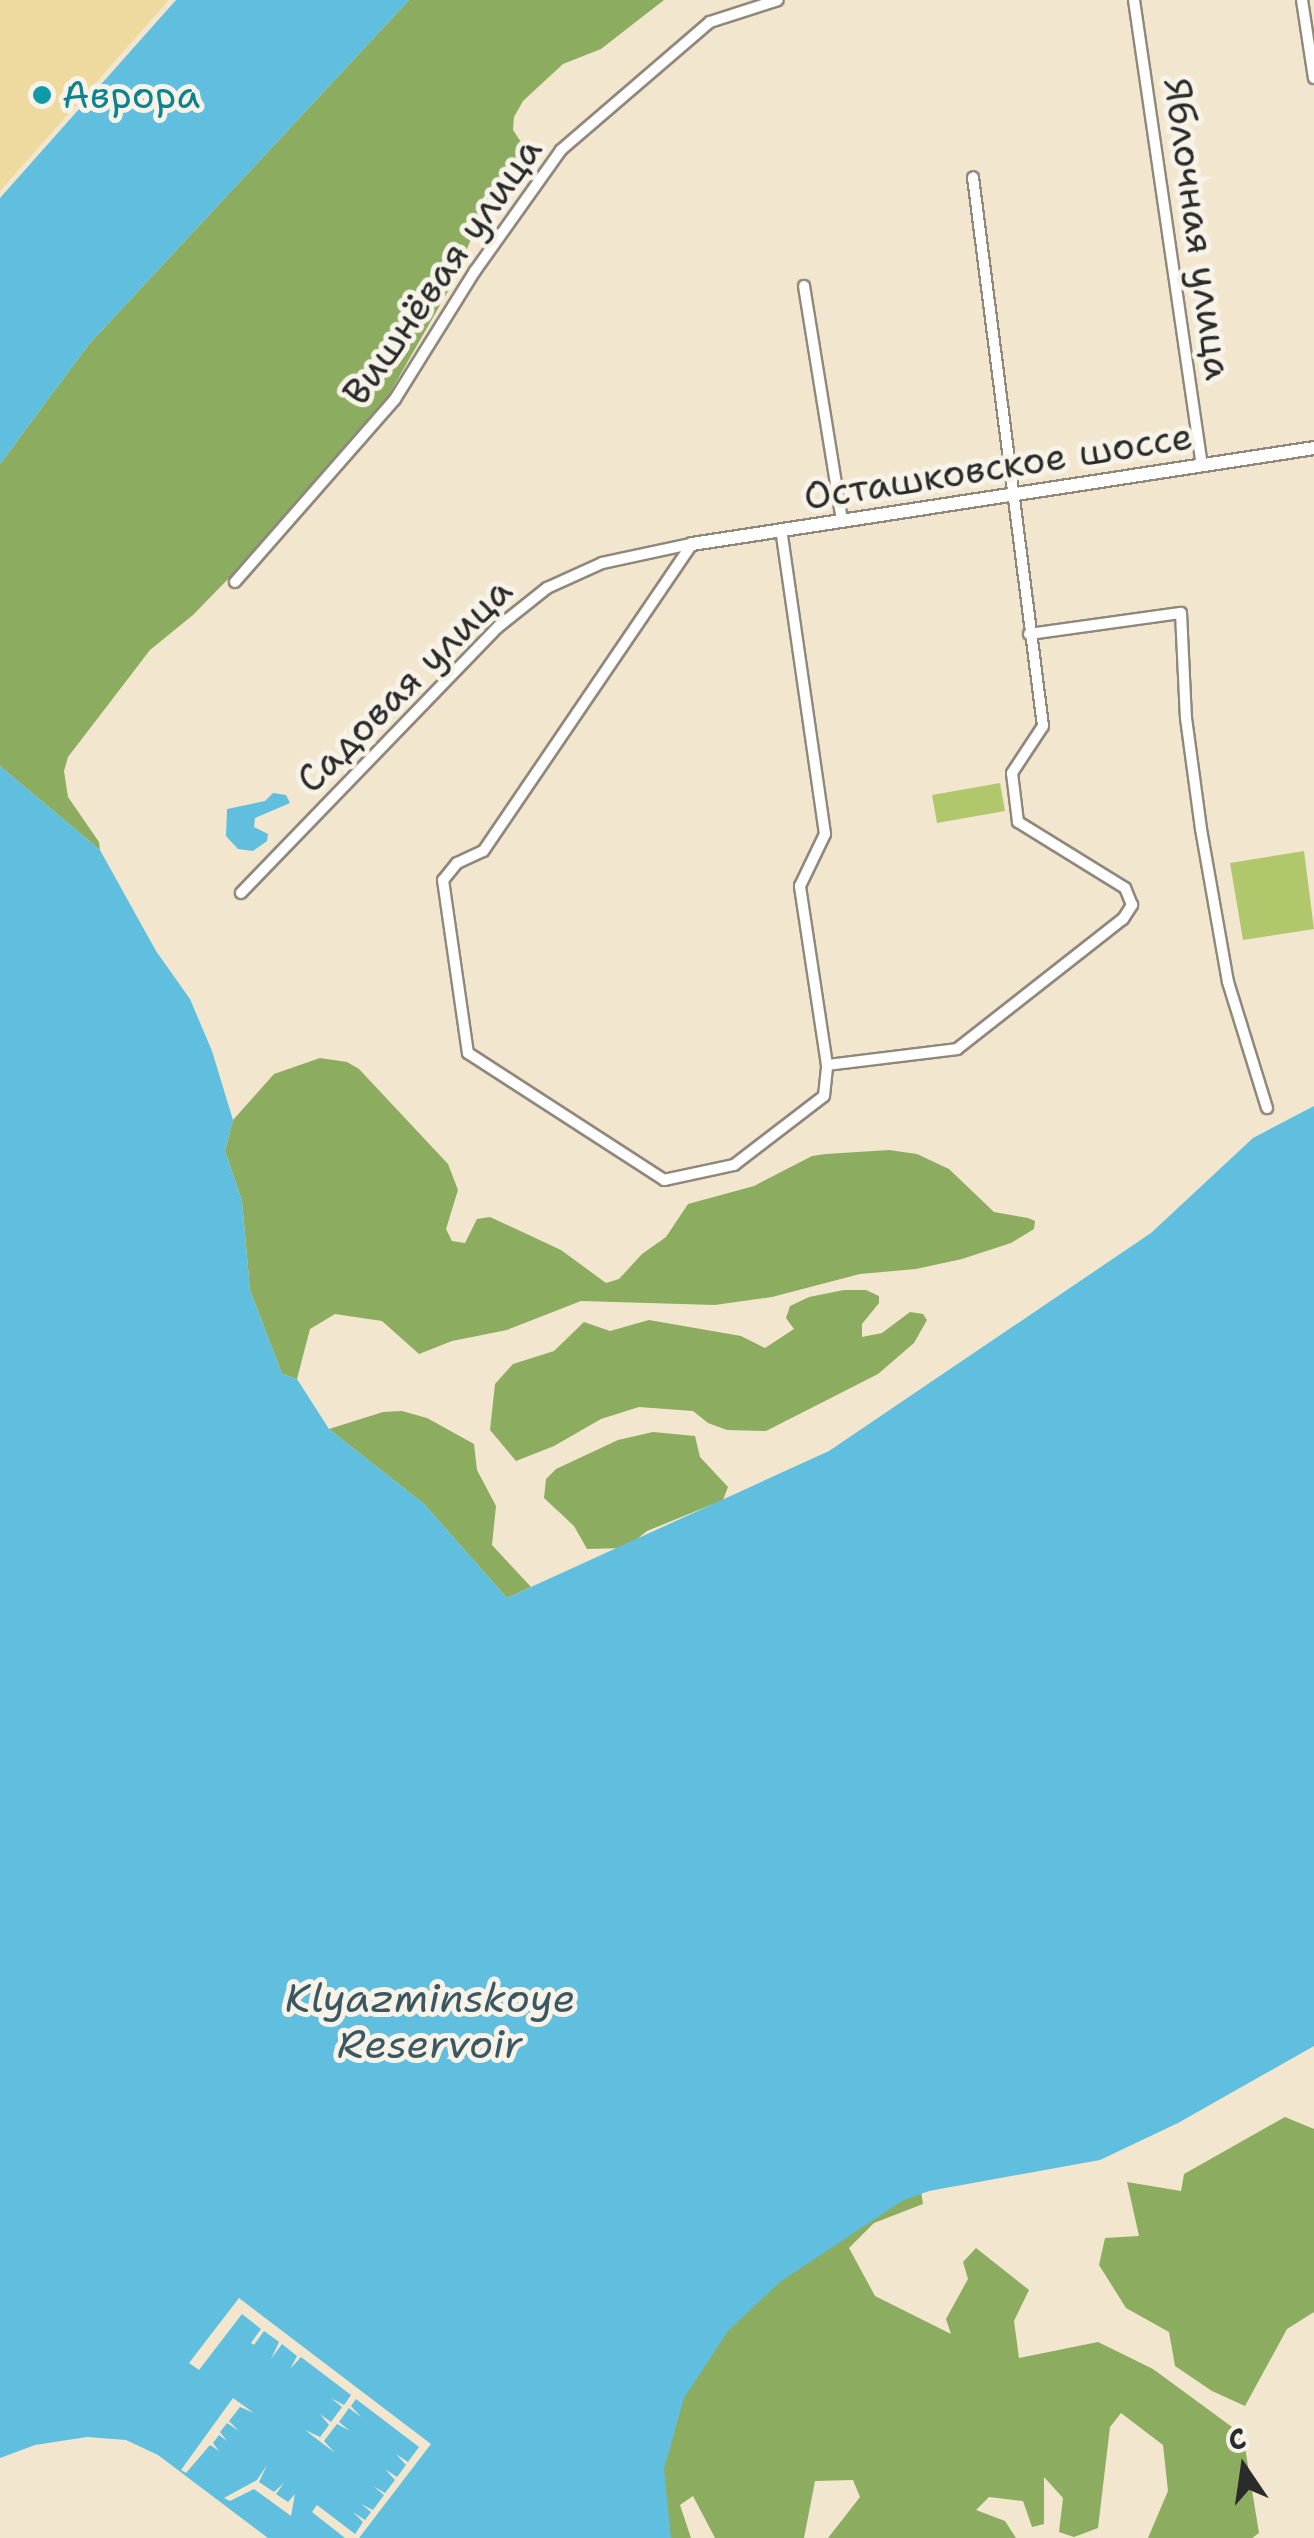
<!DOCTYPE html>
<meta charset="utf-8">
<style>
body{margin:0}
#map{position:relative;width:1314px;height:2538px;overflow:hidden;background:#f3e6ce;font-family:"Shantell Sans",sans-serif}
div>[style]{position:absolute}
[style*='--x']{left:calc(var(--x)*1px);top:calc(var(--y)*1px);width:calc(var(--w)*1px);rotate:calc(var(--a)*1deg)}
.green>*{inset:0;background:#b1c76c}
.forest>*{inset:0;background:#8cac60}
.sand>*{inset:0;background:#eeda9e}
.water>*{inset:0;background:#60bede}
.pier>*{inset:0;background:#f3e6ce}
.roads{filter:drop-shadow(2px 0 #8f887c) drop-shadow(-2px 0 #8f887c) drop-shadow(0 2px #8f887c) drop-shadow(0 -2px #8f887c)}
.minor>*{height:10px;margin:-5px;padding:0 5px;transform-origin:5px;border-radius:5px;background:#fff}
.tertiary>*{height:12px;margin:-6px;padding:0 6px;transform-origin:6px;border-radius:6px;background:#fff}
.dots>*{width:28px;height:28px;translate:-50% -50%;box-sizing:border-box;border:5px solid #f7f3e8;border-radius:50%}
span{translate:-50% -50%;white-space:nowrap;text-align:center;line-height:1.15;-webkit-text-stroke:10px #f7f3e8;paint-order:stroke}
.culture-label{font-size:38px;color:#0d838f}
.left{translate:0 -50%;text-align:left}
.street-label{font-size:38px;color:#2b2b2b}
.water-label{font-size:40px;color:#3b5761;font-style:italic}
.north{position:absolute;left:1194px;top:2418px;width:100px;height:100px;-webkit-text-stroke:8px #f7f3e8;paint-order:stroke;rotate:347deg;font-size:28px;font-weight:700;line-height:40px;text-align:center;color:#2b2b2b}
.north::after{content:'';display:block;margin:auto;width:35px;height:45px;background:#2b2b2b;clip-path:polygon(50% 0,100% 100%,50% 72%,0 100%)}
</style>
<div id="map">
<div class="green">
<div style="clip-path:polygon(1000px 783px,1005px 811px,937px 823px,932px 795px)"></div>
<div style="clip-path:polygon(1304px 851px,1314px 929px,1243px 940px,1230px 863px)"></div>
</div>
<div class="forest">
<div style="clip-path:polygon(409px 0,664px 0,601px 49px,563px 64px,523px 101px,514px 117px,513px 130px,535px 163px,530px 176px,484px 206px,455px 279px,380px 410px,298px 507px,193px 615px,150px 650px,68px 757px,64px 771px,68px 797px,99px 842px,100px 850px,0 766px,0 464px,89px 344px)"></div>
<div style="clip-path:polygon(320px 1058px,347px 1062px,359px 1069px,448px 1164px,458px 1190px,446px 1229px,452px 1241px,465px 1243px,477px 1219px,490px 1217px,561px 1250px,606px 1283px,619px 1279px,642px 1254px,666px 1237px,688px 1204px,754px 1186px,812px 1156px,826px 1154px,889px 1150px,917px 1154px,949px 1169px,994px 1212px,1028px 1218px,1035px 1221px,1034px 1229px,1011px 1243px,962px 1259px,916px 1269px,860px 1274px,772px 1297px,715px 1305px,581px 1301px,507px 1330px,452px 1341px,419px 1354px,382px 1321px,335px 1314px,310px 1329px,297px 1379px,282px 1374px,250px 1290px,242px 1201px,225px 1151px,233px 1120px,274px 1074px)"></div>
<div style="clip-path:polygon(844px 1290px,866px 1290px,879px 1296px,879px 1303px,862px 1324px,862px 1337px,882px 1333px,910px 1312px,923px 1314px,927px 1320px,914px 1343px,878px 1374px,766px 1431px,727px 1430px,708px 1423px,693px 1411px,639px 1407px,601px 1419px,554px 1446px,516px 1461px,490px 1430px,495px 1384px,513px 1364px,554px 1351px,584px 1322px,610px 1331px,649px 1320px,741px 1336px,765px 1348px,794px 1329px,786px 1318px,790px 1306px,809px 1297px)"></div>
<div style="clip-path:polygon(402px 1411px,427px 1418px,474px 1444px,477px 1470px,496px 1506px,492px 1545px,531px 1587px,507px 1598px,424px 1504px,329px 1429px,383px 1412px)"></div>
<div style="clip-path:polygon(653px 1432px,695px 1436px,700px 1457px,728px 1487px,723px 1500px,647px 1531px,626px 1548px,587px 1549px,574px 1526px,544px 1498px,546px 1479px,556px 1469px,618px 1440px)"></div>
<div style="clip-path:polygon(1285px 2117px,1314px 2129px,1314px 2312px,1287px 2329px,1245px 2406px,1212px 2391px,1175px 2366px,1169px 2332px,1126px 2308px,1099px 2265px,1105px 2238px,1139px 2236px,1127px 2182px,1181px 2191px,1184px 2174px)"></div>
<div style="clip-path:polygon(920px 2184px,923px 2204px,874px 2223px,849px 2248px,875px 2296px,951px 2334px,946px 2319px,968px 2279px,963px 2262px,976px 2248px,1029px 2290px,1014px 2321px,1019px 2358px,1098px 2342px,1153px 2369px,1243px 2435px,1259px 2533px,1252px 2538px,1148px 2538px,1168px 2491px,1163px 2445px,1121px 2413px,1110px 2427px,1098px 2528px,1074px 2537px,1059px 2532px,1063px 2498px,1044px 2477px,1044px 2524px,1032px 2527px,1023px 2501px,989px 2497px,976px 2510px,1005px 2521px,1016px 2538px,828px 2538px,860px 2497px,853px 2480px,815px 2481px,804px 2538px,715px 2538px,693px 2496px,680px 2505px,691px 2538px,664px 2538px,662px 2409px,734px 2295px)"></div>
</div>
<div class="sand">
<div style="clip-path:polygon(0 0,169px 0,0 191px)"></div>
</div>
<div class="water">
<div style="clip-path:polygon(176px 0,409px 0,89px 344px,0 464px,0 198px)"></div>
<div style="clip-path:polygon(0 766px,100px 850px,156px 951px,190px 999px,212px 1051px,233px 1120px,225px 1151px,242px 1201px,250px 1290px,282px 1374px,297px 1379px,329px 1429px,424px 1504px,507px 1598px,829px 1451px,1151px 1233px,1253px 1138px,1314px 1106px,1314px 2046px,1178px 2123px,1100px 2160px,929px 2191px,902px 2201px,780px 2282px,728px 2331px,684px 2398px,664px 2469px,671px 2538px,268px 2538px,158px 2455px,126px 2440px,87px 2437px,35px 2445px,0 2458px)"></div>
<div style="clip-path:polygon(273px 793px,286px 795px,290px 803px,255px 818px,254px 827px,268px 834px,267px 841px,253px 851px,238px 849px,226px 836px,227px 809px,265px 801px)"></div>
</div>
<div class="pier">
<div style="clip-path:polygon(239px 2298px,431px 2444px,359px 2538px,345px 2538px,312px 2512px,317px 2505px,355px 2534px,363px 2522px,353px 2512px,365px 2520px,371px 2512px,361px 2504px,373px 2510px,384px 2495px,373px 2486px,385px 2493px,395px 2480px,385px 2469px,397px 2477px,406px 2465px,396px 2454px,408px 2462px,419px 2447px,356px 2399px,351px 2406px,361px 2417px,349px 2408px,339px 2422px,350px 2431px,337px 2424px,324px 2441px,335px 2453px,305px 2430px,320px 2437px,329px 2425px,320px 2414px,331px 2422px,342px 2407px,331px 2398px,344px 2405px,351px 2395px,301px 2357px,290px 2369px,297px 2356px,282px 2344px,271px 2359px,279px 2342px,264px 2331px,254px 2345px,251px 2343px,261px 2329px,242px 2314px,199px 2370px,189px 2363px)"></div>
<div style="clip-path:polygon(233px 2398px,254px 2413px,240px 2407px,229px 2421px,239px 2431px,227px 2423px,220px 2432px,227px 2441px,219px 2435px,213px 2443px,219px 2451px,210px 2445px,186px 2473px,181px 2470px)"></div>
<div style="clip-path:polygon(267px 2465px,259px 2482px,274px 2492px,284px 2483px,276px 2494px,288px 2502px,295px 2494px,291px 2516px,254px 2489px,230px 2501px,224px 2498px,257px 2480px)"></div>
</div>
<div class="roads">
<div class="minor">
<div style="--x:1134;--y:0;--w:471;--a:81.7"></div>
<div style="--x:1302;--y:0;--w:79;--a:81.3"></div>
<div style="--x:804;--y:286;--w:238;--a:80.8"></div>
<div style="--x:692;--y:544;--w:371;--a:124.2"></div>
<div style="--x:483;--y:851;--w:29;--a:155"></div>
<div style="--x:457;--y:863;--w:22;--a:129"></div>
<div style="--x:443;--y:880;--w:175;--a:81.8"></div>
<div style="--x:468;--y:1053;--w:234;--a:32.9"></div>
<div style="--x:664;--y:1180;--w:72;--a:-12.1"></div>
<div style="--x:734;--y:1165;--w:113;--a:-37.5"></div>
<div style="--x:824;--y:1096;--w:31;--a:-84"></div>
<div style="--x:827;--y:1065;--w:181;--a:-98.6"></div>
<div style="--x:800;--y:886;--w:58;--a:-64.3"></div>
<div style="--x:825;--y:834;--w:308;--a:-98.2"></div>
<div style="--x:235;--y:582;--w:243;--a:-48.8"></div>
<div style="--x:395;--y:399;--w:151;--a:-58"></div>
<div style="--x:475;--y:271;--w:148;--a:-54.6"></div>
<div style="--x:561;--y:150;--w:196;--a:-40.7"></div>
<div style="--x:710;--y:22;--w:71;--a:-17.9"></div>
<div style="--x:1029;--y:634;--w:153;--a:-7.9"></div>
<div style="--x:1181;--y:613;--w:105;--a:87.3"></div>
<div style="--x:1186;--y:718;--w:112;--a:82.3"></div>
<div style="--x:1201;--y:829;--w:155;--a:80"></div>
<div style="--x:1228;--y:982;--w:132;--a:72.8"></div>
<div style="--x:241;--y:893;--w:370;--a:-46"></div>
<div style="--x:498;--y:627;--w:63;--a:-38.5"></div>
<div style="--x:547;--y:588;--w:60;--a:-24.4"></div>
<div style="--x:602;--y:563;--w:91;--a:-12.1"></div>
<div style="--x:827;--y:1065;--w:131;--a:-7"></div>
<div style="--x:957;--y:1049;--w:211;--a:-38.1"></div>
<div style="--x:1123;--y:919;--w:17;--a:-57"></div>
<div style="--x:1132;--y:905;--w:18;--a:-112"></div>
<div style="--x:1125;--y:888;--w:126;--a:-148.3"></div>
<div style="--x:1018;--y:822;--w:49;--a:-97"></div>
<div style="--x:1012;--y:773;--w:56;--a:-56.6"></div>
<div style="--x:1043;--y:726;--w:553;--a:-97.27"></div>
</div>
<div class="tertiary">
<div style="--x:692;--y:544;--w:629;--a:-8.77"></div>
</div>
</div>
<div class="dots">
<div style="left:42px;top:95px;background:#0f9aa8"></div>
</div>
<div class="culture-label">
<span class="left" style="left:62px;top:95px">Аврора</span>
</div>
<div class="street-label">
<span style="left:1198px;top:229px;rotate:82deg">Яблочная улица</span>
<span style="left:442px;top:271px;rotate:-55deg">Вишнёвая улица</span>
<span style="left:998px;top:466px;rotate:-9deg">Осташковское шоссе</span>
<span style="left:404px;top:685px;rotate:-45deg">Садовая улица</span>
</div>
<div class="water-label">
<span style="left:430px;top:2021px">Klyazminskoye<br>Reservoir</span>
</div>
<div class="north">С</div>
</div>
